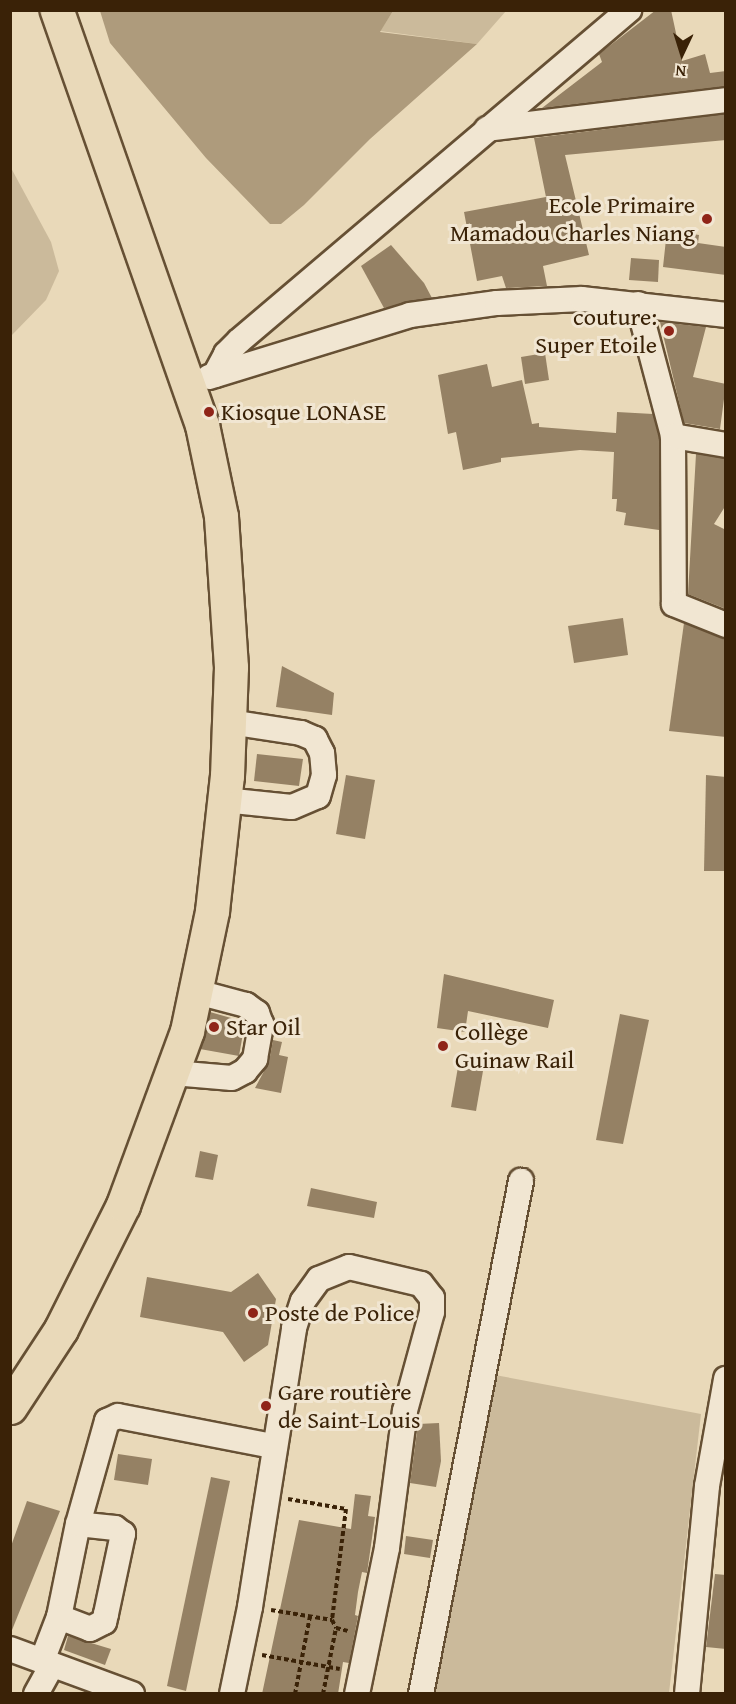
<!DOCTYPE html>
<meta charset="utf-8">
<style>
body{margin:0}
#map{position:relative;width:736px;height:1704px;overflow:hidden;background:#e9d9b9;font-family:"Gentium Book Plus",serif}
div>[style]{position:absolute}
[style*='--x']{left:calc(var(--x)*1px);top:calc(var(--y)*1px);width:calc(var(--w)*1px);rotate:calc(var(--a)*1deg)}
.green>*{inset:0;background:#cbba9b}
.water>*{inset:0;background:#ae9b7c}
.building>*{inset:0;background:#958164}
.path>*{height:4px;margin-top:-2px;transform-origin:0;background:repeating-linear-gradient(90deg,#3a2207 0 4.5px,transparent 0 7.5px)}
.roads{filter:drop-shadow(2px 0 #665034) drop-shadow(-2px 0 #665034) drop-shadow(0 2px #665034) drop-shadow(0 -2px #665034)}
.minor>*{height:24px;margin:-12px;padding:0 12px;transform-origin:12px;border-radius:12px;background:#f1e6d2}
.highway>*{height:33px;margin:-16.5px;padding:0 16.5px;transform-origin:16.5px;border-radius:16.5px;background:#e9d9b9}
.dots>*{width:16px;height:16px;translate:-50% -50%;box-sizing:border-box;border:3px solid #f1e6d2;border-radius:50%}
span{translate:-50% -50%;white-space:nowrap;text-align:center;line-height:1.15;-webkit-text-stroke:6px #f1e6d2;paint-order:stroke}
.poi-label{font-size:24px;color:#3a2207}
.right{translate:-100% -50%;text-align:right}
.left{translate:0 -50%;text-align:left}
.frame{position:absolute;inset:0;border:12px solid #3a2207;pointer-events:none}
.north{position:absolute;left:652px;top:24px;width:60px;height:60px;-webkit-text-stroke:4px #f1e6d2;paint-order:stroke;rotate:184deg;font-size:16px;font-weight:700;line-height:24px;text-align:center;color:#3a2207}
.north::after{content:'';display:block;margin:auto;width:21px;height:27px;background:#3a2207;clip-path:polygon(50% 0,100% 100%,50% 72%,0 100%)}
</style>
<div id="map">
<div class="green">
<div style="clip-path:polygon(393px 11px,506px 11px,477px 44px,380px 31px)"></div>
<div style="clip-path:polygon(10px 166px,51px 242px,59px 271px,46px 300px,11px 336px)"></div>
<div style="clip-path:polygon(495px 1375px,701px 1414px,669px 1693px,424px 1694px)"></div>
</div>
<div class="water">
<div style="clip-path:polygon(100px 11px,393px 11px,380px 32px,477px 44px,370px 139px,304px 205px,281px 224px,270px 224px,206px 158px,110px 43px)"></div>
</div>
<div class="building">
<div style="clip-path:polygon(656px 10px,671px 10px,682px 61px,705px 54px,710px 73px,726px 71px,726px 86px,542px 108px,602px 62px,599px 54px)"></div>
<div style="clip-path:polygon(726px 114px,726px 140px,565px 155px,589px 255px,543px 266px,547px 286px,506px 288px,502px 276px,477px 281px,464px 212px,546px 197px,534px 138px)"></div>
<div style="clip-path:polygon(667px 230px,699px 235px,698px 243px,726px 247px,726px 275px,663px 267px)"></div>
<div style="clip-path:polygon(391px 245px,424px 283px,432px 298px,384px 308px,361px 266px)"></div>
<div style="clip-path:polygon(631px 258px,659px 260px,658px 282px,629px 280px)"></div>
<div style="clip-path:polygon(660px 322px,706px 327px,693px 377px,726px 384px,720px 429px,684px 423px)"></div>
<div style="clip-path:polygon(545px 353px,549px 380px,525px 384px,521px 357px)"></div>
<div style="clip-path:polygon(487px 364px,492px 387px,522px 380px,532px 424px,539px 423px,539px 427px,616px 433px,617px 412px,653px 414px,659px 438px,659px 530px,624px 525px,626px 513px,616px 511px,617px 499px,612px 499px,614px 452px,580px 450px,501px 458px,501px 462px,463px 470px,456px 432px,448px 434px,438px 375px)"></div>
<div style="clip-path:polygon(696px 454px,726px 459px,726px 505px,714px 524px,726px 530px,726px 609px,688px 594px)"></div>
<div style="clip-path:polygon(623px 618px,628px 655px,574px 663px,568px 626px)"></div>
<div style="clip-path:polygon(684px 623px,726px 639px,726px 737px,669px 731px)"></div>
<div style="clip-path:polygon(282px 666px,334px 693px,332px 715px,276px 707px)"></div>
<div style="clip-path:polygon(257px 754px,303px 759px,299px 786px,254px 781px)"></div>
<div style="clip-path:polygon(346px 775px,375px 780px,365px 839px,336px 834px)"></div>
<div style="clip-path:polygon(706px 775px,726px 777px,726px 871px,704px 871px)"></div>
<div style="clip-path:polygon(444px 974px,554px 1000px,548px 1028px,468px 1011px,465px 1032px,437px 1028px)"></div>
<div style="clip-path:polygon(210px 1012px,245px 1022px,239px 1056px,200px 1049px)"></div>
<div style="clip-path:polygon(620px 1014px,649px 1020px,623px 1144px,596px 1140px)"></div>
<div style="clip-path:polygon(273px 1040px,282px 1042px,279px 1055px,288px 1057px,281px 1093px,255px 1088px,269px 1062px)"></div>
<div style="clip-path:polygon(458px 1067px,483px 1071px,476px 1111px,451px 1107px)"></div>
<div style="clip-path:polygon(200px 1151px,218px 1155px,213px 1180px,195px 1177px)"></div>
<div style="clip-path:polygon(311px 1188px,377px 1202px,374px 1218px,307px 1206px)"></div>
<div style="clip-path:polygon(258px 1273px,276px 1299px,268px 1345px,244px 1362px,223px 1332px,140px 1317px,147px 1277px,231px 1292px)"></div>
<div style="clip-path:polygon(439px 1423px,441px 1461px,436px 1487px,410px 1483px,418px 1424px)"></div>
<div style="clip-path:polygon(118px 1454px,152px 1459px,148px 1485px,114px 1480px)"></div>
<div style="clip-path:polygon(211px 1477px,230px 1481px,186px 1691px,167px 1686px)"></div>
<div style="clip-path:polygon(355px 1494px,371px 1496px,368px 1516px,375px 1517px,367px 1573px,362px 1572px,358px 1592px,355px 1615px,358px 1616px,349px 1663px,343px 1662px,338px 1694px,262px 1694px,299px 1520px,351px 1529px)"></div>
<div style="clip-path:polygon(27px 1501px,60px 1511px,10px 1635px,10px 1549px)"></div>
<div style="clip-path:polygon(406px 1536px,433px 1540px,430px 1558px,404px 1554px)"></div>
<div style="clip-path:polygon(715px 1574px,726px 1575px,726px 1649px,706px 1647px)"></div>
<div style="clip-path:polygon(68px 1636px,111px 1649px,105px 1665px,64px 1650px)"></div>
</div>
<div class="path">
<div style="--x:288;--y:1499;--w:59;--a:9.8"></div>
<div style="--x:346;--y:1509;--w:112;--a:97.2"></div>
<div style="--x:271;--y:1610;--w:62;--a:9.3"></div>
<div style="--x:332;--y:1620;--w:9;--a:63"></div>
<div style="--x:336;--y:1628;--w:12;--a:14"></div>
<div style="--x:262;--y:1655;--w:79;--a:10.2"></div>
<div style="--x:295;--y:1694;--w:79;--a:-79.1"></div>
<div style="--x:323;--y:1694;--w:67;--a:-78.9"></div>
</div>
<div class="roads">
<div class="minor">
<div style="--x:487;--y:129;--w:241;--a:-6.9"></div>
<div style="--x:638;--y:304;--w:137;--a:75.1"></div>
<div style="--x:673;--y:436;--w:168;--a:89.7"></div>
<div style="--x:674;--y:604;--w:56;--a:22"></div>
<div style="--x:215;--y:375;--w:24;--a:-62"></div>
<div style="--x:226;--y:354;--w:18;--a:-45"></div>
<div style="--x:239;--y:341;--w:512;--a:-40.32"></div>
<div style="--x:209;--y:377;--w:210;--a:-17.1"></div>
<div style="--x:410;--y:315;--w:88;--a:-7.9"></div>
<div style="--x:497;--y:303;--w:85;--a:-2.7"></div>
<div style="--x:582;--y:299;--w:145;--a:6.3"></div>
<div style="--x:673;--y:436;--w:54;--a:9.6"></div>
<div style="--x:224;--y:800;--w:68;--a:5.9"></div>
<div style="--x:292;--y:807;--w:28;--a:-23"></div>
<div style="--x:318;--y:796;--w:22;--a:-74"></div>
<div style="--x:324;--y:775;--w:22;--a:-95"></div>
<div style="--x:322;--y:753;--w:16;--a:-117"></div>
<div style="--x:315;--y:739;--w:15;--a:-157"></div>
<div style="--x:301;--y:733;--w:73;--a:-171.3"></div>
<div style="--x:173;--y:1073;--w:59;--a:4.8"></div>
<div style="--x:232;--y:1078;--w:15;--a:-28"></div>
<div style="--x:245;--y:1071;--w:16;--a:-50"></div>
<div style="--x:255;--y:1059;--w:36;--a:-80"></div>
<div style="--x:261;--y:1024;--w:12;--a:-110"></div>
<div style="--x:257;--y:1013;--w:14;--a:-144"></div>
<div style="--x:246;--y:1005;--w:51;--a:-165.1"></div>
<div style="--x:59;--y:1617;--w:95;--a:-78.5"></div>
<div style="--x:10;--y:1649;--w:130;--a:20.2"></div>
<div style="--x:42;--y:1661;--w:47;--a:-68.9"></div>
<div style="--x:59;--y:1617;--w:33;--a:21"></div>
<div style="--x:90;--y:1629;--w:16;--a:-27"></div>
<div style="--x:104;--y:1622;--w:8;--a:-76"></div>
<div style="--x:106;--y:1614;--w:82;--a:-78"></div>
<div style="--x:123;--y:1534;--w:10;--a:-143"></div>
<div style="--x:115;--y:1528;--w:37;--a:-174"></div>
<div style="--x:78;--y:1524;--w:107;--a:-74.3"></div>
<div style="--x:107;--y:1421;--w:12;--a:-24"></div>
<div style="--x:118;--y:1416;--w:157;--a:11"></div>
<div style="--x:36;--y:1694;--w:33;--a:-61"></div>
<div style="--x:232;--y:1694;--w:89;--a:-78.3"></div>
<div style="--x:250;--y:1607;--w:282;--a:-81"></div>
<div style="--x:294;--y:1328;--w:28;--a:-72"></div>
<div style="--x:303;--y:1301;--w:27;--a:-54"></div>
<div style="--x:319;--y:1279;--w:32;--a:-22"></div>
<div style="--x:349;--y:1267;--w:74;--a:13.3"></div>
<div style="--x:421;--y:1284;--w:18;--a:52"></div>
<div style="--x:432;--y:1298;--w:14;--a:90"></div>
<div style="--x:432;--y:1312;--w:103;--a:105.3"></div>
<div style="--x:405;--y:1411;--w:138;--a:97.5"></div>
<div style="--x:387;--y:1548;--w:149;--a:101.6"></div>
<div style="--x:421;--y:1694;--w:523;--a:-78.97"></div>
<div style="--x:687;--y:1694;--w:209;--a:-84.5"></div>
<div style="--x:707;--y:1486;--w:109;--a:-79.9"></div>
</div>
<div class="highway">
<div style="--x:10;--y:1407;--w:93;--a:-56.8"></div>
<div style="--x:61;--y:1329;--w:139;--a:-63.4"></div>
<div style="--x:123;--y:1205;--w:185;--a:-69.8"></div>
<div style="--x:187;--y:1031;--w:123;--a:-78.2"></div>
<div style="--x:212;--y:911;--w:136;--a:-83.7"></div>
<div style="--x:227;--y:776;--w:109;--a:-87.9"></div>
<div style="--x:231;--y:667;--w:151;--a:-93.8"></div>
<div style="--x:221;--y:516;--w:93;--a:-101.8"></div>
<div style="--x:202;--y:425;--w:440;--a:-109.3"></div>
</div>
</div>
<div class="dots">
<div style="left:707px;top:219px;background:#8f2418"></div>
<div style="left:669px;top:331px;background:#8f2418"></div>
<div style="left:209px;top:412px;background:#8f2418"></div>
<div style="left:214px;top:1027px;background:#8f2418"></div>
<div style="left:443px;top:1046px;background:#8f2418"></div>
<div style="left:253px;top:1313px;background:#8f2418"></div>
<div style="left:266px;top:1406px;background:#8f2418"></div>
</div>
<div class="poi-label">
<span class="right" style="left:695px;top:219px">Ecole Primaire<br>Mamadou Charles Niang</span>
<span class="right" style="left:657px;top:331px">couture:<br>Super Etoile</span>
<span class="left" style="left:221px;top:412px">Kiosque LONASE</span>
<span class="left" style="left:226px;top:1027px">Star Oil</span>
<span class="left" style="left:455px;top:1046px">Collège<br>Guinaw Rail</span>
<span class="left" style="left:265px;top:1313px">Poste de Police</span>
<span class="left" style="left:278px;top:1406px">Gare routière<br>de Saint-Louis</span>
</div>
<div class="frame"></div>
<div class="north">N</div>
</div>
